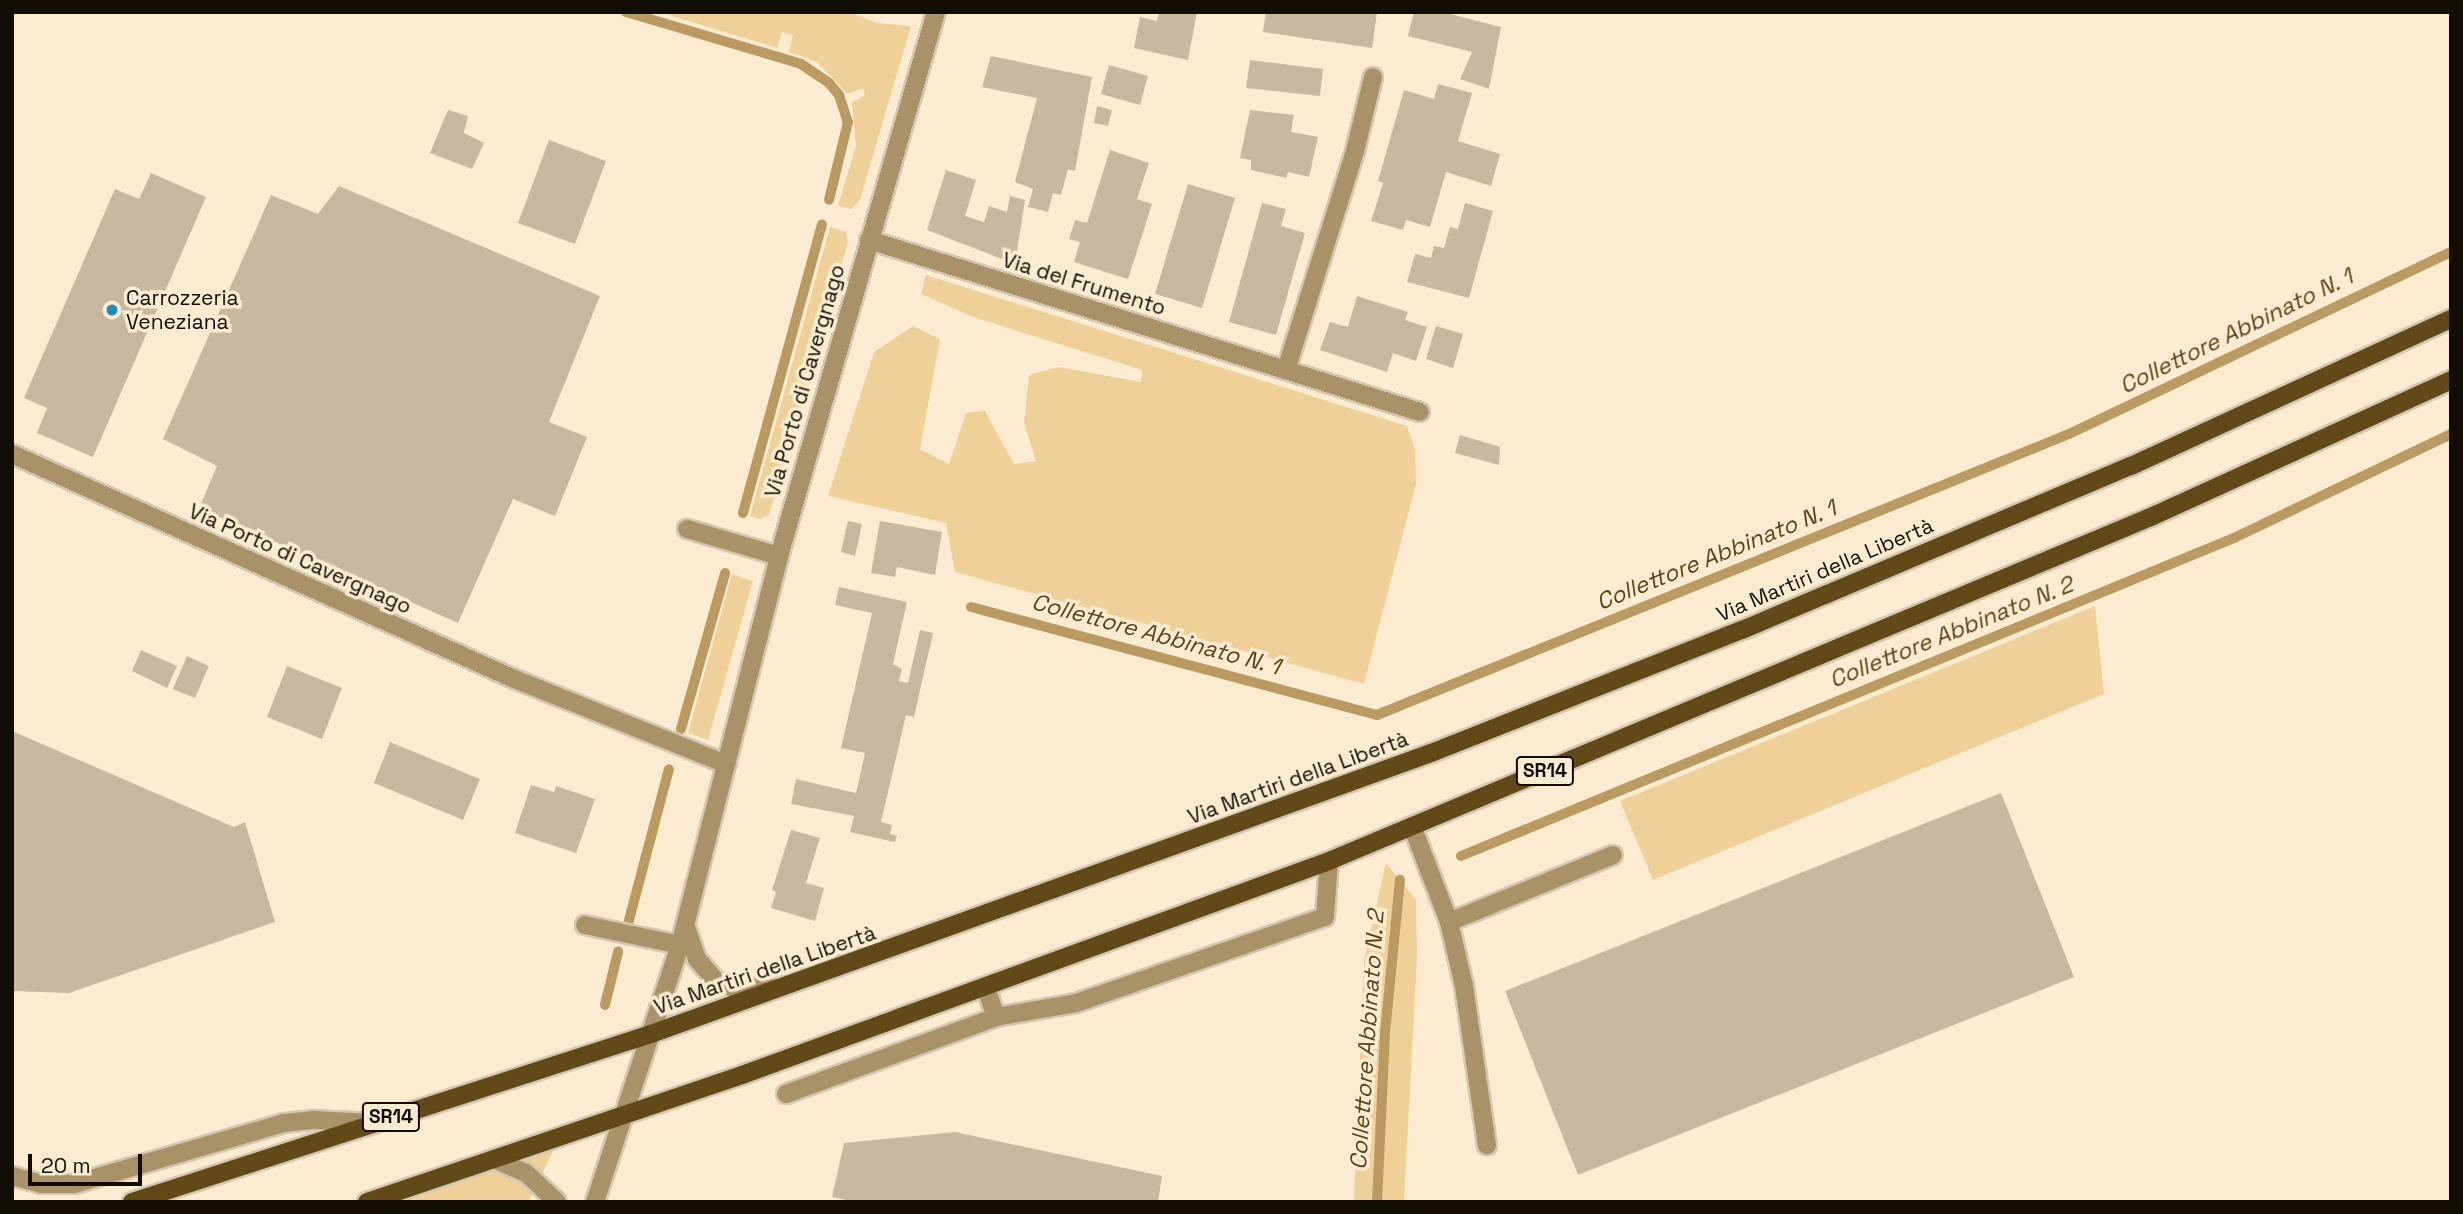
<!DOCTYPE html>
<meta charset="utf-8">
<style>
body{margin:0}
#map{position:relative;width:2463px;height:1214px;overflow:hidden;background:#fbecd1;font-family:"Space Grotesk",sans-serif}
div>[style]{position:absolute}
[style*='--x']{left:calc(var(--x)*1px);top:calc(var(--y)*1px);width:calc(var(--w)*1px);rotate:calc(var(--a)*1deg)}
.green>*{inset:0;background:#efd099}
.stream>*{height:10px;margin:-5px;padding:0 5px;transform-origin:5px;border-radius:5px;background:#ba9a61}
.building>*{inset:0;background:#c7b9a0}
.roads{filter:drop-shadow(2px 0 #d6c8b0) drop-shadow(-2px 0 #d6c8b0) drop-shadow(0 2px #d6c8b0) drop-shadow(0 -2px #d6c8b0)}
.minor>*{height:18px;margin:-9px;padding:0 9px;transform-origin:9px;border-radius:9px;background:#a99267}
.major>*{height:18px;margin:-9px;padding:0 9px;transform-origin:9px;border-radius:9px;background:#624918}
.dots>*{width:19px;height:19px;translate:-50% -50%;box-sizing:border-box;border:4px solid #fbecd1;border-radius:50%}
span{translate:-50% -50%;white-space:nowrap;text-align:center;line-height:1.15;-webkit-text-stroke:7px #fbecd1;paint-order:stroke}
.shield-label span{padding:2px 5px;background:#fbecd1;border:2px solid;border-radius:5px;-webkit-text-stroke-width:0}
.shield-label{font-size:19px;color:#110c04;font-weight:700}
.street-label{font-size:21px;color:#110c04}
.poi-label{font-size:21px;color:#110c04}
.left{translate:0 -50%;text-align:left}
.water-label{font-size:23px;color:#5b4417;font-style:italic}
.frame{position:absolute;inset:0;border:14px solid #110c04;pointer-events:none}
.scale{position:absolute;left:28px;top:1154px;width:114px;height:32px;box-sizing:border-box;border:4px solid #110c04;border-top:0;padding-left:9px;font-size:21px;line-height:24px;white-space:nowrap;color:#110c04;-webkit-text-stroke:5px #fbecd1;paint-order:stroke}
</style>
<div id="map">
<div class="green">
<div style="clip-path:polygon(659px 12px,849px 12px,877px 23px,911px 26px,860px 200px,851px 209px,838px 206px,856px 145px,852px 103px,865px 95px,863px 88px,848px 94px,817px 62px,789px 52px,793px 35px,782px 32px,777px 48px)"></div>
<div style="clip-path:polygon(830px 227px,846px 232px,848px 242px,769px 515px,760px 519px,750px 516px)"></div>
<div style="clip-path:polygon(926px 275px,1407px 426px,1415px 449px,1416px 484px,1364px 684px,955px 572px,946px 523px,828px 496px,874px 352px,913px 326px,940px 339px,920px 449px,949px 464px,966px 413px,985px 411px,1014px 464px,1036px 461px,1024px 423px,1029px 375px,1059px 367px,1141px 382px,1142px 370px,973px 317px,921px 294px)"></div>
<div style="clip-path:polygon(732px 574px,753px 581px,708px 740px,688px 733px)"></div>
<div style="clip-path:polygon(2095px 606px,2104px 694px,1653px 880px,1620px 801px)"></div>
<div style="clip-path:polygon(1386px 863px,1416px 900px,1417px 959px,1404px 1202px,1354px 1202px,1364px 960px)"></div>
<div style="clip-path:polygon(553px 1151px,529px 1201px,400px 1202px)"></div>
</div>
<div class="stream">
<div style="--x:626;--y:12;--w:183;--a:16.5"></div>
<div style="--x:801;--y:64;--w:34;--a:34"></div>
<div style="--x:829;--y:83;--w:16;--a:50"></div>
<div style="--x:839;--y:95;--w:28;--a:72"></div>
<div style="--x:848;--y:122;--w:80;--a:103.7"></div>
<div style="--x:743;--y:513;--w:299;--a:-74.7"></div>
<div style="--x:971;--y:607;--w:420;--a:14.9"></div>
<div style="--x:1377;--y:715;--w:747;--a:-22.1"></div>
<div style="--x:2069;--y:434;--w:423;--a:-25.5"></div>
<div style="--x:681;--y:729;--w:162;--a:-74.2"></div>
<div style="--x:1461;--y:856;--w:836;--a:-22.36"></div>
<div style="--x:2234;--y:538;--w:241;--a:-25.6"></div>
<div style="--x:628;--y:924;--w:160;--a:-75.2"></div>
<div style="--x:605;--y:1005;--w:55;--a:-76.2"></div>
<div style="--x:1377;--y:1202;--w:169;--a:-87.3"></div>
<div style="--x:1385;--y:1033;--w:154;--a:-84.4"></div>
</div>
<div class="building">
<div style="clip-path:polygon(1159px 12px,1197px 12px,1188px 60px,1134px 48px,1140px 17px,1157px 21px)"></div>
<div style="clip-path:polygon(1266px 12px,1377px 12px,1372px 48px,1263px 32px)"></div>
<div style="clip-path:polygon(1414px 12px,1442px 12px,1501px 27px,1489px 89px,1460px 79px,1472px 52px,1408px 36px)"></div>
<div style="clip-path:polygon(991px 56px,1092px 77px,1075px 171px,1068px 169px,1061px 195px,1053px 193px,1048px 212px,1028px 207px,1033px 189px,1015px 182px,1037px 98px,982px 87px)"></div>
<div style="clip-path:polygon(1250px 60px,1323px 69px,1320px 96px,1246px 88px)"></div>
<div style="clip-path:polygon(1109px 65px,1148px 76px,1140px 105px,1101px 94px)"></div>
<div style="clip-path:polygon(1438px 84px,1472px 93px,1458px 141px,1500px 154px,1491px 186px,1446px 172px,1430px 227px,1406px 220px,1403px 230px,1371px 221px,1383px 183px,1378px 181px,1404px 90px,1434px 99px)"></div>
<div style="clip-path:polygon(1097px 106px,1112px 110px,1108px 126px,1094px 123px)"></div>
<div style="clip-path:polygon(448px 110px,468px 116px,464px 133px,484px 143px,472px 169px,430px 153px)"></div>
<div style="clip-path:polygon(1250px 110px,1294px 115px,1291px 132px,1318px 137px,1309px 177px,1288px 172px,1286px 178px,1251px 170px,1251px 160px,1240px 158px)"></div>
<div style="clip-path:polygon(549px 140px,606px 161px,575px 244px,518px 223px)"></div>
<div style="clip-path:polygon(1110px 150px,1149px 163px,1137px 199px,1152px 204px,1128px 279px,1074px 262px,1080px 242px,1069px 239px,1075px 220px,1087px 223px)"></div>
<div style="clip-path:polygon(946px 170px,976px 180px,965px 216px,984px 222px,989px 206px,1007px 212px,1010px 196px,1025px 200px,1015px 264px,927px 230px)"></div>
<div style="clip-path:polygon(151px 173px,206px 197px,93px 457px,37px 433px,47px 408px,24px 398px,115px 189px,139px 199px)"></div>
<div style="clip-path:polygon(1188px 184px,1235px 198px,1202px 308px,1155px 294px)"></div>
<div style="clip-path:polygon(339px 186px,600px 296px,549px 422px,587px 437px,555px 516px,513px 499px,458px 623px,199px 508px,217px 466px,163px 439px,271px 195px,318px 214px)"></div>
<div style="clip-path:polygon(1262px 203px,1286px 209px,1281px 226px,1305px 233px,1276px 335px,1229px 322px)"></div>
<div style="clip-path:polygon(1465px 203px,1493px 211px,1469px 298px,1407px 282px,1415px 254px,1431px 258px,1434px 246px,1444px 248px,1450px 227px,1458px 229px)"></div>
<div style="clip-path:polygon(1357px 296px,1408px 312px,1405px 320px,1427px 327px,1416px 361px,1393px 353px,1387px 372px,1320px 350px,1330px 322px,1348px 327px)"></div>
<div style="clip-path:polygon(1436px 326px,1463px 334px,1453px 368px,1426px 359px)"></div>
<div style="clip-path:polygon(1460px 435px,1500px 447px,1499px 465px,1455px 453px)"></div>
<div style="clip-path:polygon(848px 521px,862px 524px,855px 556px,841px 552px)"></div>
<div style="clip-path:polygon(880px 521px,942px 532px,935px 575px,897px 567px,895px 577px,871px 573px)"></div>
<div style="clip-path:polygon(839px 587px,907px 602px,893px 664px,902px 669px,899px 681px,908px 683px,920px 630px,933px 633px,914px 717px,906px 715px,881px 822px,892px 825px,890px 834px,897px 836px,895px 842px,850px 832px,854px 816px,791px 804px,796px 779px,856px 793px,865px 753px,841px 748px,872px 613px,835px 605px)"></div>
<div style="clip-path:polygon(141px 650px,177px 666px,167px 688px,132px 671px)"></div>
<div style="clip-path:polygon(187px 656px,209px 666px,195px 698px,173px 689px)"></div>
<div style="clip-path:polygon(287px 666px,342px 688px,322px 739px,267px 717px)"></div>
<div style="clip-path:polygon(12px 731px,234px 827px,245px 822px,275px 922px,69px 993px,12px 991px)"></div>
<div style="clip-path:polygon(390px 742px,480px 779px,463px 820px,374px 783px)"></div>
<div style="clip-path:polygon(531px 785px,554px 792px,556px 786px,595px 799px,576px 853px,515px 833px)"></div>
<div style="clip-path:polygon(2001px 793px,2074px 977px,1578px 1175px,1505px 991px)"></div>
<div style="clip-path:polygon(791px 830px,820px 838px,806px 883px,824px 888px,815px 921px,771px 908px,776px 892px,772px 890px)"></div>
<div style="clip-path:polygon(955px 1132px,1162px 1176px,1158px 1202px,856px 1202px,832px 1197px,844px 1143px)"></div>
</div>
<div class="roads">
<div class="minor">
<div style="--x:869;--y:240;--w:577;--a:17.34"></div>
<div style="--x:1286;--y:370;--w:230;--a:-72.5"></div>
<div style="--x:1355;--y:151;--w:76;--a:-76.3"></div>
<div style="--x:12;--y:454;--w:548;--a:24.13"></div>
<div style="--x:512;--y:678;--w:231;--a:21.9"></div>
<div style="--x:687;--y:529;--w:96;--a:16.4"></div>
<div style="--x:1412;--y:826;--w:103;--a:68.9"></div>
<div style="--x:1449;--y:922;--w:177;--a:-22.2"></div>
<div style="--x:1449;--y:922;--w:66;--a:76.8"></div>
<div style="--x:1464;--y:986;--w:161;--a:81.8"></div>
<div style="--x:585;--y:925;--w:97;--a:11.9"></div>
<div style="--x:686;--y:927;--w:34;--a:71"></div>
<div style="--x:697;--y:959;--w:28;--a:49"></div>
<div style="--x:715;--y:980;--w:17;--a:24"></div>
<div style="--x:731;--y:987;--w:43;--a:1.3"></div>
<div style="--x:986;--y:988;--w:31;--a:71"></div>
<div style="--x:786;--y:1094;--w:224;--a:-20.1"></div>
<div style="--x:996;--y:1017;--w:81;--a:-9.9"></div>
<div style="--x:1076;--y:1003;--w:263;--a:-19.1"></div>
<div style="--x:1325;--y:917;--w:56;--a:-85.9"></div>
<div style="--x:494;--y:1159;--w:35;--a:24"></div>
<div style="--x:526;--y:1173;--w:42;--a:43.1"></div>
<div style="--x:12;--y:1176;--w:31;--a:15"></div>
<div style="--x:42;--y:1184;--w:32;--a:0"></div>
<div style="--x:74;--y:1184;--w:219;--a:-16.2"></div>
<div style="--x:284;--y:1123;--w:30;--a:-6"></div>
<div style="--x:314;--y:1120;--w:59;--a:2.9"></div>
<div style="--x:595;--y:1202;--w:271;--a:-71.7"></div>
<div style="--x:680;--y:945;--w:401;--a:-75.7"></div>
<div style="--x:779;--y:556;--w:566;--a:-73.9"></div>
</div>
<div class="major">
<div style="--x:132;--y:1202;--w:546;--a:-17.94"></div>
<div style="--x:651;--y:1034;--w:829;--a:-19.81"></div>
<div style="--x:1431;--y:753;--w:334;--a:-21.6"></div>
<div style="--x:1742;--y:630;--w:422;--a:-22.9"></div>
<div style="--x:2131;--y:466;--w:352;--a:-24.7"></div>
<div style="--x:367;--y:1202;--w:396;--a:-18.7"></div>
<div style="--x:742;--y:1075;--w:625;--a:-20.03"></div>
<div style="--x:1329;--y:861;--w:893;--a:-22.72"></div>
<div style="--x:2153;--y:516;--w:328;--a:-24.5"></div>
</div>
</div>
<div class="dots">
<div style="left:112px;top:310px;background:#2689b3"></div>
</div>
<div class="shield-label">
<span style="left:1545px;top:771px">SR14</span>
<span style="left:391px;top:1117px">SR14</span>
</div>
<div class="street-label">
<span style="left:1084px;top:284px;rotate:17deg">Via del Frumento</span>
<span style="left:805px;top:381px;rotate:-74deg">Via Porto di Cavergnago</span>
<span style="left:300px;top:559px;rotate:24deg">Via Porto di Cavergnago</span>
<span style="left:1825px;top:570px;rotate:-23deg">Via Martiri della Libertà</span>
<span style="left:1298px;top:778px;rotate:-20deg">Via Martiri della Libertà</span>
<span style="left:765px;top:970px;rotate:-19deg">Via Martiri della Libertà</span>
</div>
<div class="poi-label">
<span class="left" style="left:126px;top:310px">Carrozzeria<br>Veneziana</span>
</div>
<div class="water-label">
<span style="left:2236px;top:331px;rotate:-26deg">Collettore Abbinato N. 1</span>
<span style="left:1716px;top:555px;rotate:-22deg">Collettore Abbinato N. 1</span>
<span style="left:1951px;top:632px;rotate:-22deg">Collettore Abbinato N. 2</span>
<span style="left:1156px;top:634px;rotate:15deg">Collettore Abbinato N. 1</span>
<span style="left:1367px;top:1040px;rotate:-86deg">Collettore Abbinato N. 2</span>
</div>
<div class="frame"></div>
<div class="scale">20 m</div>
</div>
